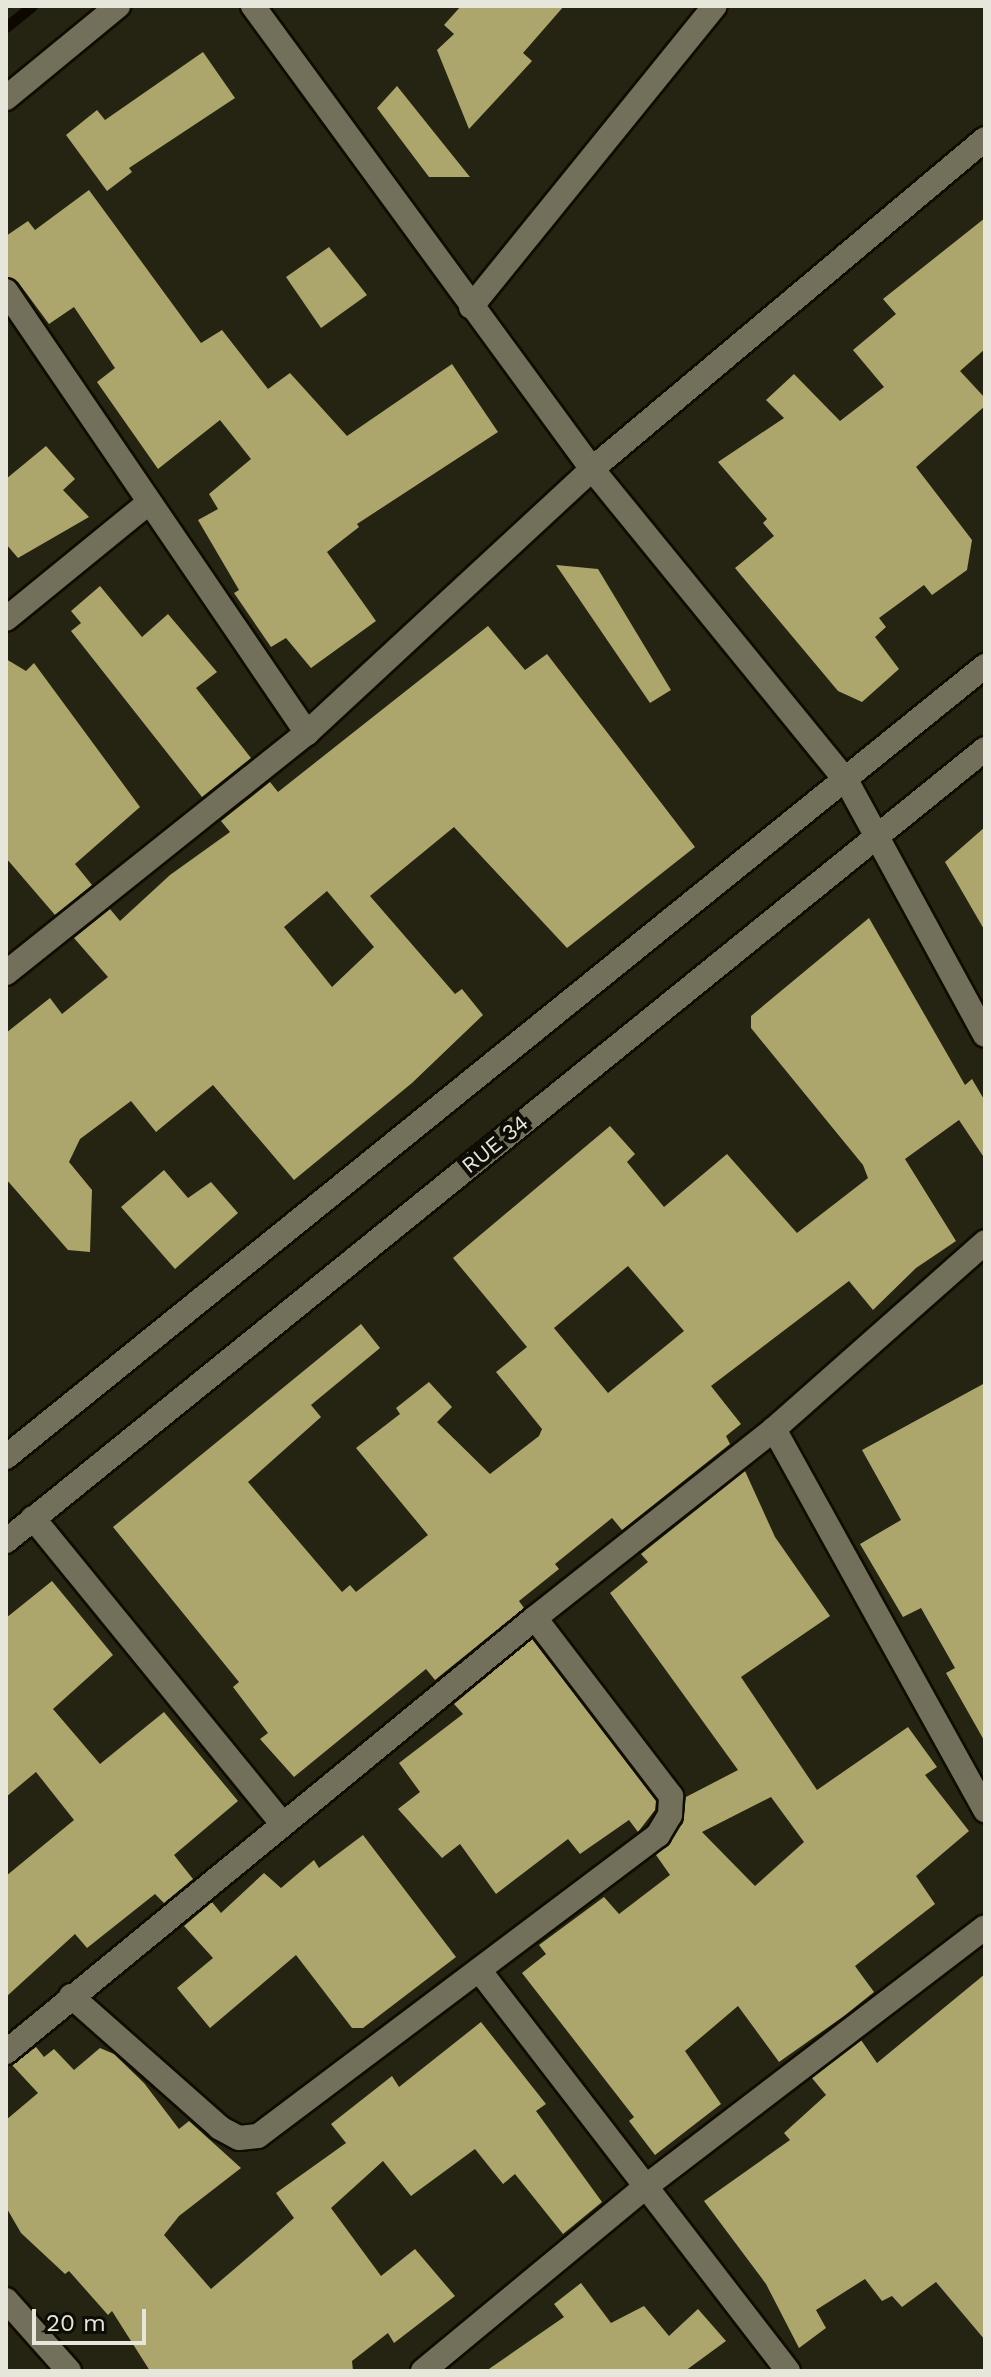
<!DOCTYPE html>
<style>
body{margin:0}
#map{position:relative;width:991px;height:2377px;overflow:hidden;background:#252311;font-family:"Work Sans",sans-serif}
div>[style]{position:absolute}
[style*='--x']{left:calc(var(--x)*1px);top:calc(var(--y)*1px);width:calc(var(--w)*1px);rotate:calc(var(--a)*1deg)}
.stream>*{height:11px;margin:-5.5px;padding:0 5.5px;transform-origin:5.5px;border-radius:5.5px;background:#0c0800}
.building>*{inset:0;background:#aca66c}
.roads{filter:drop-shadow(2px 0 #0f0c00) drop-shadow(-2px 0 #0f0c00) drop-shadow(0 2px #0f0c00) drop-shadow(0 -2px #0f0c00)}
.street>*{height:24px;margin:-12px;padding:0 12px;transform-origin:12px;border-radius:12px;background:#72705b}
.secondary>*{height:24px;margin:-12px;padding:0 12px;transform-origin:12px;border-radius:12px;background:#72705b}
span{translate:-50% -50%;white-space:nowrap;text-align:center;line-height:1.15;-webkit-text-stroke:8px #0d0c05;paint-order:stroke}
.street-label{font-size:22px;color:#e7e6da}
.frame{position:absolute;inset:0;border:8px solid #e7e6da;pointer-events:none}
.scale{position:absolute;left:32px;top:2309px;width:114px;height:36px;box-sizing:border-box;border:4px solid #e7e6da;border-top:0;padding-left:10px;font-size:24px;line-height:28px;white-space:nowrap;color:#e7e6da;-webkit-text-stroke:6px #0d0c05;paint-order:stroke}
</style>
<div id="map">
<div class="stream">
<div style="--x:6;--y:27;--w:33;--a:-39"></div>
</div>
<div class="building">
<div style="clip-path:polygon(461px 6px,564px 6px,523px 53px,532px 61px,469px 129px,437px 50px,454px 34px,444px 25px)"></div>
<div style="clip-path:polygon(203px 52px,235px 98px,129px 168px,132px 172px,107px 191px,66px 135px,97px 110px,105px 120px)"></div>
<div style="clip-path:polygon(397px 86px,441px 141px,470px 177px,429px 177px,377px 108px)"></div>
<div style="clip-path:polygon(89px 190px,201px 343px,222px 330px,268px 389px,290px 373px,347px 436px,452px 364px,498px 432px,357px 524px,359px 527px,327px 552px,376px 621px,311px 668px,286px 638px,271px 647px,234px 593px,239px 590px,198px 520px,218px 509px,209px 494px,251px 459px,220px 420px,158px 469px,97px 382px,115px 368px,74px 307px,49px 324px,18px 282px,6px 276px,6px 236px,28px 221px,35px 230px)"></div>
<div style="clip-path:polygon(985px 218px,985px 349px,960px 371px,985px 398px,985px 406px,916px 467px,972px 540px,967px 570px,932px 595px,924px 585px,879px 618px,886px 627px,875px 637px,899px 669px,862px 702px,838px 691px,735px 568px,774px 536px,763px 523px,767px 519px,718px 462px,784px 418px,766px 400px,794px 374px,840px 421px,884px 387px,853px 350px,896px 314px,883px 299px)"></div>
<div style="clip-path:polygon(329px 247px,367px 295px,321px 328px,286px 277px)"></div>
<div style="clip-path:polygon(46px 446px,75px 479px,63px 490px,89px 517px,18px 558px,6px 544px,6px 479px)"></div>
<div style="clip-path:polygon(556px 565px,598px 569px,671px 690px,650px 703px)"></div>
<div style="clip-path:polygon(100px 586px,142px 637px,168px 614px,217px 672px,196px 688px,251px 758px,202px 797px,71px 631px,81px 623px,71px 611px)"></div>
<div style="clip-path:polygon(evenodd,488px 626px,525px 670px,547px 654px,695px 847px,567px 948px,454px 827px,370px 896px,455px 994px,462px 989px,483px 1015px,412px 1083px,294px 1180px,213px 1085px,156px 1132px,131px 1101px,80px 1139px,69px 1162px,92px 1190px,90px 1252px,68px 1250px,6px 1179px,6px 1033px,50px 998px,62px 1014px,108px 977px,74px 938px,110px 909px,120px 921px,170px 875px,230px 832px,221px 821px,270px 782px,278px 792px,488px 626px,327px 891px,374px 947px,332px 987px,284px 927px,327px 891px)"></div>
<div style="clip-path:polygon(6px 659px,26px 671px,34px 663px,140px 807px,75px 864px,92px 885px,55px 915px,6px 858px)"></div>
<div style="clip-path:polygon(985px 827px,985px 931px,945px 862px)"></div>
<div style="clip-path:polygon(evenodd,869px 918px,965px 1085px,972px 1079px,985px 1101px,985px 1159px,959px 1120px,905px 1159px,956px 1241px,916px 1268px,873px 1310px,849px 1281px,711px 1386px,741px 1424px,726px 1436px,730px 1444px,622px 1530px,612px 1518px,555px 1564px,559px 1569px,519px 1601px,524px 1608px,435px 1680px,426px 1669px,294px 1777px,260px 1739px,268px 1733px,233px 1687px,239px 1682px,113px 1527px,361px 1324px,380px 1348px,311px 1405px,321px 1417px,248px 1482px,342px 1592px,350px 1585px,356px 1592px,428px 1535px,356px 1448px,400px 1414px,396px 1408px,429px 1382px,452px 1407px,437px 1422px,490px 1474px,539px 1436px,542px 1429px,496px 1372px,527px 1347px,453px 1258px,610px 1126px,635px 1154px,627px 1162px,664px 1207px,727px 1154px,797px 1233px,868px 1178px,863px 1165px,751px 1028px,751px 1016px,869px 918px,628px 1266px,684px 1331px,608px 1393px,554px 1328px,628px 1266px)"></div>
<div style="clip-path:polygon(164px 1170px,188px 1198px,211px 1182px,238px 1213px,175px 1269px,121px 1207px)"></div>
<div style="clip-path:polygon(985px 1383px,985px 1742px,946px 1673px,955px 1668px,921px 1608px,903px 1617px,860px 1544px,901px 1520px,862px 1450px)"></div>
<div style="clip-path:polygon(evenodd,745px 1471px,775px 1537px,830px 1616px,741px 1677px,817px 1790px,908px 1727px,937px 1767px,925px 1775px,969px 1831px,916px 1876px,935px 1904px,855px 1966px,874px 1992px,844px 2016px,779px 2062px,738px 2006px,685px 2051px,721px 2104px,655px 2155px,629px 2121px,634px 2117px,522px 1973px,546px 1954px,539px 1945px,604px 1897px,619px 1914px,670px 1875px,656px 1855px,683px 1823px,686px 1797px,738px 1770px,610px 1593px,648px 1562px,641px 1554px,745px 1471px,771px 1797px,804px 1842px,755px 1886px,702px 1832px,771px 1797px)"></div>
<div style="clip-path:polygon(52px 1581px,113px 1655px,53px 1709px,100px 1764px,164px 1712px,238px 1801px,174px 1855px,193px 1879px,164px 1903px,155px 1894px,87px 1948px,75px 1934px,6px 1997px,6px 1876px,74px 1820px,36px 1772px,6px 1797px,6px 1618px)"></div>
<div style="clip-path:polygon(532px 1639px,656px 1801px,655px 1810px,638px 1832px,629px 1820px,580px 1854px,568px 1839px,496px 1894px,460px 1844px,442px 1858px,398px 1809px,420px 1792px,399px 1763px,463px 1714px,454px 1704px)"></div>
<div style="clip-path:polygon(363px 1835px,456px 1957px,363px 2028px,352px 2028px,296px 1955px,210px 2028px,177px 1988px,213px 1958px,184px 1926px,212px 1902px,221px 1913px,264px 1873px,281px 1888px,314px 1860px,319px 1868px)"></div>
<div style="clip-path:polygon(985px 1974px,985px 2340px,936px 2282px,902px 2307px,892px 2296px,882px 2301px,865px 2279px,816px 2310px,826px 2328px,799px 2348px,766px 2284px,704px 2201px,790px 2140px,784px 2133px,826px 2095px,812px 2078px,861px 2040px,877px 2063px)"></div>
<div style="clip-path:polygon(481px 2022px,546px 2104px,536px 2111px,602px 2202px,563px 2234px,515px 2174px,503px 2184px,475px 2149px,411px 2196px,383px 2161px,331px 2208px,381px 2276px,415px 2249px,455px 2296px,394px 2343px,388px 2333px,352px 2361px,353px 2371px,150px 2371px,112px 2311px,108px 2315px,69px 2271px,65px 2274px,21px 2233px,6px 2207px,6px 2120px,38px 2093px,12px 2065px,36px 2047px,44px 2057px,54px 2049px,74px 2070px,100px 2048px,114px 2054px,144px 2083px,179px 2129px,189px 2121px,241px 2168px,179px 2216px,164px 2235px,211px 2289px,294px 2218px,276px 2193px,346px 2143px,331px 2124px,392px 2076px,399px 2087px)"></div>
<div style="clip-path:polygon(581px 2283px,611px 2323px,644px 2306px,669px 2336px,698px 2309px,726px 2341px,685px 2371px,486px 2371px,564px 2317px,554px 2304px)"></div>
</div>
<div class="roads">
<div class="street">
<div style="--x:253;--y:6;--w:574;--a:53.79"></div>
<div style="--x:592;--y:469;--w:402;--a:50.8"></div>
<div style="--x:846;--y:780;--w:290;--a:61.4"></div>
<div style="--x:6;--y:291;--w:535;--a:55.75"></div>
<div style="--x:471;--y:307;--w:387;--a:-51"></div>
<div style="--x:6;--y:619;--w:182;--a:-39.2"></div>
<div style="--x:6;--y:973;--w:385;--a:-38.6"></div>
<div style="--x:307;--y:733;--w:388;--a:-42.8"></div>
<div style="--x:592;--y:469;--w:513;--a:-40.02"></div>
<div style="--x:774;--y:1429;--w:436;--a:61"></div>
<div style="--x:6;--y:1457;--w:1259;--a:-38.94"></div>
<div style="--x:33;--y:1518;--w:394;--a:50.8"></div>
<div style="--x:6;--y:1541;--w:1259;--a:-38.97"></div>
<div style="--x:479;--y:1970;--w:506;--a:52.38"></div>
<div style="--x:71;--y:1996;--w:199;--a:41.5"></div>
<div style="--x:220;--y:2128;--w:21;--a:28"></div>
<div style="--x:239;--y:2138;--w:19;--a:-6"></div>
<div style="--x:258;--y:2136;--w:501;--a:-36.96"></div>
<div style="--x:658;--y:1835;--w:23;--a:-59"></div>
<div style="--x:670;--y:1815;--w:19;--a:-87"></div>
<div style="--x:671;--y:1796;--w:224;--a:-127.4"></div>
<div style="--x:6;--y:2052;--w:684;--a:-39.37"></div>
<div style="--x:535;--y:1618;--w:305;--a:-38.3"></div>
<div style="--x:774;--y:1429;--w:282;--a:-41.5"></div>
<div style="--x:6;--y:2300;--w:95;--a:48.4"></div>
<div style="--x:423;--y:2371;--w:287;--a:-39.6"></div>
<div style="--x:644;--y:2188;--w:429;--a:-37.4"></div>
</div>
<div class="secondary">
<div style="--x:6;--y:98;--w:145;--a:-39.4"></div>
</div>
</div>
<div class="street-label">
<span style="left:495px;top:1144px;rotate:-39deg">RUE 34</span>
</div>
<div class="frame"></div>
<div class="scale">20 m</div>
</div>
